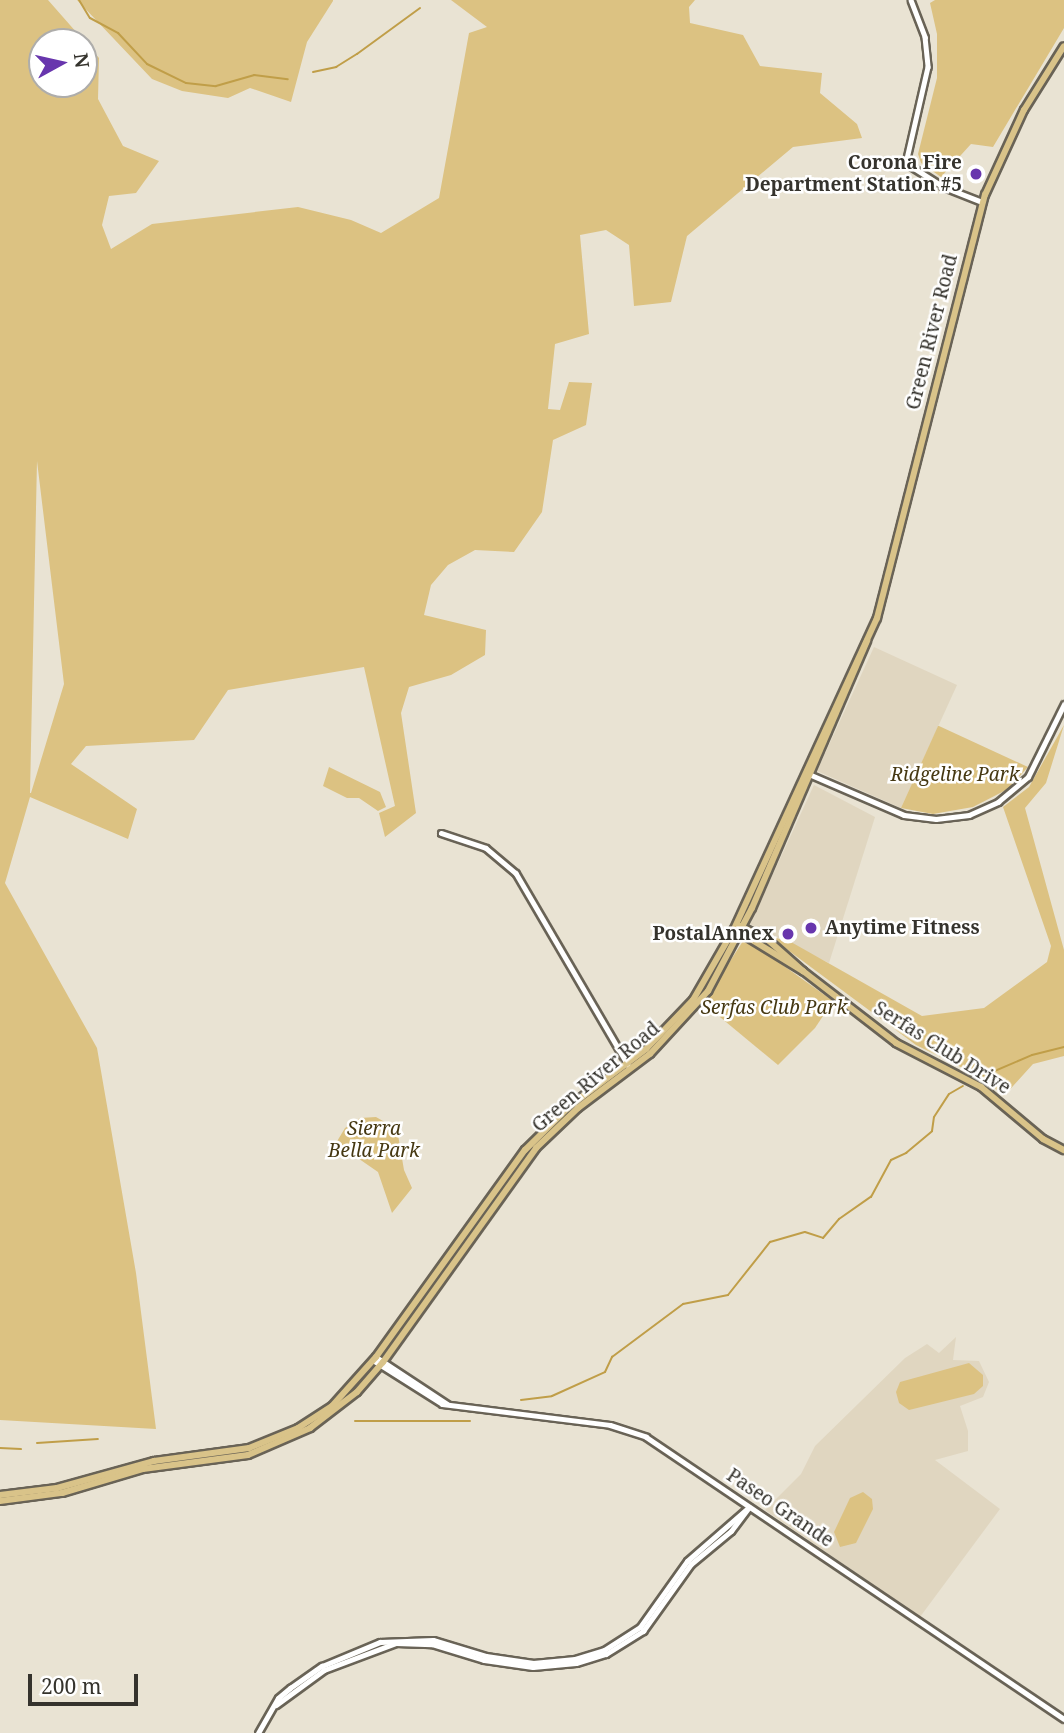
<!DOCTYPE html>
<style>
body{margin:0}
#map{position:relative;width:1064px;height:1733px;overflow:hidden;background:#e9e3d3;font-family:"Noto Serif",serif}
div>[style]{position:absolute}
[style*='--x']{left:calc(var(--x)*1px);top:calc(var(--y)*1px);width:calc(var(--w)*1px);rotate:calc(var(--a)*1deg)}
.built>*{inset:0;background:#e0d6c0}
.green>*{inset:0;background:#dcc282}
.stream>*{height:2px;margin:-1px;padding:0 1px;transform-origin:1px;border-radius:1px;background:#c09e48}
.roads{filter:drop-shadow(2px 0 #696356) drop-shadow(-2px 0 #696356) drop-shadow(0 2px #696356) drop-shadow(0 -2px #696356)}
.tertiary>*{height:4.5px;margin:-2.25px;padding:0 2.25px;transform-origin:2.25px;border-radius:2.25px;background:#fff}
.secondary>*{height:5px;margin:-2.5px;padding:0 2.5px;transform-origin:2.5px;border-radius:2.5px;background:#fff}
.primary>*{height:6px;margin:-3px;padding:0 3px;transform-origin:3px;border-radius:3px;background:#d9c389}
.dots>*{width:19px;height:19px;translate:-50% -50%;box-sizing:border-box;border:4px solid #fff;border-radius:50%}
span{translate:-50% -50%;white-space:nowrap;text-align:center;line-height:1.15;-webkit-text-stroke:5px #fff;paint-order:stroke}
.poi-label{font-size:19px;color:#35332d;font-weight:700}
.right{translate:-100% -50%;text-align:right}
.left{translate:0 -50%;text-align:left}
.street-label{font-size:19px;color:#35332d}
.park-label{font-size:19px;color:#463812;font-style:italic}
.north{position:absolute;left:28px;top:28px;width:70px;height:70px;box-sizing:border-box;background:#fff;border:2px solid #aeadab;border-radius:50%;rotate:82deg;font-size:19px;font-weight:700;line-height:28px;text-align:center;color:#35332d}
.north::after{content:'';display:block;margin:auto;width:24px;height:32px;background:#6836ad;clip-path:polygon(50% 0,100% 100%,50% 72%,0 100%)}
.scale{position:absolute;left:28px;top:1674px;width:110px;height:32px;box-sizing:border-box;border:4px solid #35332d;border-top:0;padding-left:9px;font-size:21px;line-height:24px;white-space:nowrap;color:#35332d;-webkit-text-stroke:5px #fff;paint-order:stroke}
</style>
<div id="map">
<div class="built">
<div style="clip-path:polygon(874px 647px,957px 685px,901px 808px,817px 771px)"></div>
<div style="clip-path:polygon(814px 785px,875px 817px,829px 963px,750px 924px)"></div>
<div style="clip-path:polygon(956px 1337px,953px 1360px,979px 1361px,989px 1382px,983px 1397px,960px 1406px,968px 1431px,968px 1451px,935px 1460px,1000px 1509px,920px 1617px,765px 1510px,801px 1474px,815px 1446px,905px 1358px,927px 1344px,939px 1353px)"></div>
</div>
<div class="green">
<div style="clip-path:polygon(evenodd,0 0,48px 0,99px 58px,98px 99px,123px 146px,159px 161px,136px 193px,109px 196px,102px 225px,111px 249px,152px 224px,298px 207px,351px 220px,381px 233px,439px 198px,469px 33px,487px 27px,451px 0,695px 0,689px 7px,690px 23px,743px 35px,760px 66px,822px 73px,820px 93px,857px 124px,862px 138px,793px 147px,687px 236px,671px 302px,634px 306px,629px 245px,606px 230px,580px 235px,589px 334px,555px 344px,548px 409px,560px 410px,569px 382px,592px 383px,586px 425px,553px 440px,542px 512px,514px 552px,475px 550px,448px 565px,431px 585px,424px 615px,486px 630px,485px 655px,451px 675px,409px 687px,401px 713px,416px 813px,385px 837px,379px 813px,395px 806px,364px 667px,228px 690px,194px 740px,86px 746px,71px 764px,137px 809px,128px 839px,30px 797px,5px 883px,97px 1048px,136px 1273px,156px 1429px,0 1420px,0 0,42px 42px,84px 42px,84px 84px,42px 84px,42px 42px,0 0,37px 461px,64px 684px,31px 793px,30px 793px,37px 461px)"></div>
<div style="clip-path:polygon(77px 0,333px 0,333px 1px,307px 42px,291px 102px,250px 88px,228px 98px,182px 91px,152px 79px)"></div>
<div style="clip-path:polygon(935px 0,1064px 0,1064px 28px,993px 147px,971px 144px,941px 177px,921px 163px,918px 154px,937px 78px,937px 34px,930px 3px)"></div>
<div style="clip-path:polygon(1064px 725px,1046px 783px,1025px 808px,1064px 950px,1064px 1056px,1033px 1064px,1004px 1096px,983px 1078px,916px 1045px,769px 936px,791px 942px,922px 1016px,984px 1008px,1047px 962px,1051px 946px,1003px 807px,1029px 787px)"></div>
<div style="clip-path:polygon(938px 726px,939px 726px,1028px 767px,1008px 789px,973px 807px,933px 814px,901px 808px)"></div>
<div style="clip-path:polygon(329px 767px,380px 792px,386px 807px,378px 811px,359px 798px,347px 798px,323px 786px)"></div>
<div style="clip-path:polygon(745px 938px,833px 1001px,815px 1028px,778px 1065px,703px 1003px)"></div>
<div style="clip-path:polygon(376px 1117px,397px 1129px,404px 1170px,412px 1188px,392px 1213px,378px 1172px,336px 1143px,345px 1128px,360px 1118px)"></div>
<div style="clip-path:polygon(969px 1363px,983px 1375px,983px 1386px,974px 1394px,909px 1410px,899px 1403px,896px 1392px,900px 1382px)"></div>
<div style="clip-path:polygon(863px 1492px,872px 1499px,873px 1509px,856px 1543px,840px 1547px,834px 1532px,850px 1498px)"></div>
</div>
<div class="stream">
<div style="--x:79;--y:0;--w:21;--a:59"></div>
<div style="--x:90;--y:18;--w:32;--a:28"></div>
<div style="--x:118;--y:33;--w:42;--a:46.9"></div>
<div style="--x:147;--y:64;--w:43;--a:26"></div>
<div style="--x:186;--y:83;--w:30;--a:6"></div>
<div style="--x:216;--y:86;--w:40;--a:-16"></div>
<div style="--x:254;--y:75;--w:34;--a:7"></div>
<div style="--x:313;--y:72;--w:24;--a:-12"></div>
<div style="--x:336;--y:67;--w:25;--a:-32"></div>
<div style="--x:357;--y:54;--w:78;--a:-36.1"></div>
<div style="--x:983;--y:1076;--w:53;--a:-23.2"></div>
<div style="--x:1032;--y:1055;--w:33;--a:-14"></div>
<div style="--x:521;--y:1400;--w:31;--a:-7"></div>
<div style="--x:552;--y:1396;--w:58;--a:-24.4"></div>
<div style="--x:605;--y:1372;--w:17;--a:-65"></div>
<div style="--x:612;--y:1357;--w:89;--a:-36.7"></div>
<div style="--x:683;--y:1304;--w:46;--a:-11.3"></div>
<div style="--x:728;--y:1295;--w:68;--a:-51.6"></div>
<div style="--x:770;--y:1242;--w:36;--a:-16"></div>
<div style="--x:805;--y:1232;--w:19;--a:18"></div>
<div style="--x:823;--y:1238;--w:25;--a:-50"></div>
<div style="--x:839;--y:1219;--w:39;--a:-35"></div>
<div style="--x:871;--y:1197;--w:42;--a:-61.6"></div>
<div style="--x:891;--y:1160;--w:17;--a:-25"></div>
<div style="--x:906;--y:1153;--w:34;--a:-40"></div>
<div style="--x:932;--y:1131;--w:14;--a:-82"></div>
<div style="--x:934;--y:1117;--w:27;--a:-57"></div>
<div style="--x:949;--y:1094;--w:16;--a:-30"></div>
<div style="--x:355;--y:1421;--w:115;--a:0"></div>
<div style="--x:37;--y:1443;--w:61;--a:-3.8"></div>
<div style="--x:0;--y:1448;--w:21;--a:3"></div>
</div>
<div class="roads">
<div class="tertiary">
<div style="--x:911;--y:0;--w:40;--a:69"></div>
<div style="--x:925;--y:37;--w:30;--a:84"></div>
<div style="--x:928;--y:67;--w:98;--a:102.9"></div>
<div style="--x:906;--y:163;--w:45;--a:32.3"></div>
<div style="--x:944;--y:187;--w:41;--a:21.5"></div>
<div style="--x:809;--y:774;--w:103;--a:23.3"></div>
<div style="--x:904;--y:815;--w:32;--a:7"></div>
<div style="--x:936;--y:819;--w:33;--a:-7"></div>
<div style="--x:969;--y:815;--w:32;--a:-24"></div>
<div style="--x:998;--y:802;--w:39;--a:-40"></div>
<div style="--x:1028;--y:777;--w:81;--a:-63.7"></div>
<div style="--x:441;--y:833;--w:47;--a:18.4"></div>
<div style="--x:486;--y:848;--w:39;--a:40"></div>
<div style="--x:516;--y:873;--w:224;--a:59.7"></div>
</div>
<div class="secondary">
<div style="--x:376;--y:1357;--w:85;--a:33.5"></div>
<div style="--x:374;--y:1361;--w:80;--a:32.3"></div>
<div style="--x:442;--y:1404;--w:169;--a:7.1"></div>
<div style="--x:610;--y:1425;--w:38;--a:18"></div>
<div style="--x:646;--y:1437;--w:504;--a:34.01"></div>
<div style="--x:276;--y:1705;--w:59;--a:-36.1"></div>
<div style="--x:324;--y:1670;--w:77;--a:-20.6"></div>
<div style="--x:396;--y:1643;--w:36;--a:2"></div>
<div style="--x:432;--y:1644;--w:54;--a:17.1"></div>
<div style="--x:484;--y:1660;--w:49;--a:8.1"></div>
<div style="--x:533;--y:1667;--w:43;--a:-5.3"></div>
<div style="--x:576;--y:1663;--w:31;--a:-17"></div>
<div style="--x:606;--y:1654;--w:44;--a:-31.9"></div>
<div style="--x:643;--y:1631;--w:82;--a:-54.4"></div>
<div style="--x:691;--y:1564;--w:52;--a:-39.5"></div>
<div style="--x:731;--y:1531;--w:30;--a:-53"></div>
<div style="--x:258;--y:1733;--w:40;--a:-60.3"></div>
<div style="--x:278;--y:1698;--w:16;--a:-40"></div>
<div style="--x:290;--y:1688;--w:39;--a:-35"></div>
<div style="--x:322;--y:1666;--w:63;--a:-22.5"></div>
<div style="--x:380;--y:1642;--w:53;--a:-2.2"></div>
<div style="--x:433;--y:1640;--w:55;--a:16.8"></div>
<div style="--x:486;--y:1656;--w:48;--a:8.5"></div>
<div style="--x:533;--y:1663;--w:42;--a:-5.4"></div>
<div style="--x:575;--y:1659;--w:30;--a:-17"></div>
<div style="--x:604;--y:1650;--w:43;--a:-32.6"></div>
<div style="--x:640;--y:1627;--w:81;--a:-54.5"></div>
<div style="--x:687;--y:1561;--w:82;--a:-41.1"></div>
</div>
<div class="primary">
<div style="--x:740;--y:926;--w:31;--a:27"></div>
<div style="--x:768;--y:940;--w:47;--a:41.5"></div>
<div style="--x:739;--y:932;--w:75;--a:31.4"></div>
<div style="--x:803;--y:971;--w:118;--a:37.7"></div>
<div style="--x:896;--y:1043;--w:96;--a:27.4"></div>
<div style="--x:981;--y:1087;--w:81;--a:40"></div>
<div style="--x:1043;--y:1139;--w:24;--a:28"></div>
<div style="--x:0;--y:1495;--w:57;--a:-7"></div>
<div style="--x:57;--y:1488;--w:101;--a:-15.6"></div>
<div style="--x:154;--y:1461;--w:96;--a:-7.8"></div>
<div style="--x:249;--y:1448;--w:53;--a:-22.2"></div>
<div style="--x:298;--y:1428;--w:40;--a:-32.9"></div>
<div style="--x:332;--y:1406;--w:66;--a:-48.1"></div>
<div style="--x:376;--y:1357;--w:255;--a:-54.3"></div>
<div style="--x:525;--y:1150;--w:64;--a:-44.4"></div>
<div style="--x:571;--y:1105;--w:94;--a:-36.7"></div>
<div style="--x:646;--y:1049;--w:68;--a:-46.2"></div>
<div style="--x:693;--y:1000;--w:82;--a:-60"></div>
<div style="--x:734;--y:929;--w:342;--a:-65.3"></div>
<div style="--x:877;--y:618;--w:437;--a:-75.7"></div>
<div style="--x:985;--y:195;--w:94;--a:-65.4"></div>
<div style="--x:1024;--y:110;--w:75;--a:-58"></div>
<div style="--x:0;--y:1501;--w:63;--a:-7.4"></div>
<div style="--x:62;--y:1493;--w:84;--a:-16.5"></div>
<div style="--x:143;--y:1469;--w:106;--a:-7.6"></div>
<div style="--x:248;--y:1455;--w:68;--a:-23.5"></div>
<div style="--x:310;--y:1428;--w:59;--a:-37.5"></div>
<div style="--x:357;--y:1392;--w:40;--a:-49"></div>
<div style="--x:383;--y:1362;--w:263;--a:-54.4"></div>
<div style="--x:536;--y:1148;--w:58;--a:-43.6"></div>
<div style="--x:578;--y:1108;--w:90;--a:-36.9"></div>
<div style="--x:650;--y:1054;--w:86;--a:-47.4"></div>
<div style="--x:708;--y:991;--w:94;--a:-62.1"></div>
<div style="--x:752;--y:908;--w:291;--a:-66.7"></div>
</div>
</div>
<div class="dots">
<div style="left:976px;top:174px;background:#6836ad"></div>
<div style="left:811px;top:928px;background:#6836ad"></div>
<div style="left:788px;top:934px;background:#6836ad"></div>
</div>
<div class="poi-label">
<span class="right" style="left:962px;top:174px">Corona Fire<br>Department Station #5</span>
<span class="left" style="left:825px;top:928px">Anytime Fitness</span>
<span class="right" style="left:774px;top:934px">PostalAnnex</span>
</div>
<div class="street-label">
<span style="left:932px;top:332px;rotate:-76deg">Green River Road</span>
<span style="left:942px;top:1048px;rotate:32deg">Serfas Club Drive</span>
<span style="left:596px;top:1077px;rotate:-40deg">Green River Road</span>
<span style="left:780px;top:1508px;rotate:34deg">Paseo Grande</span>
</div>
<div class="park-label">
<span style="left:955px;top:775px">Ridgeline Park</span>
<span style="left:774px;top:1008px">Serfas Club Park</span>
<span style="left:374px;top:1140px">Sierra<br>Bella Park</span>
</div>
<div class="north">N</div>
<div class="scale">200 m</div>
</div>
